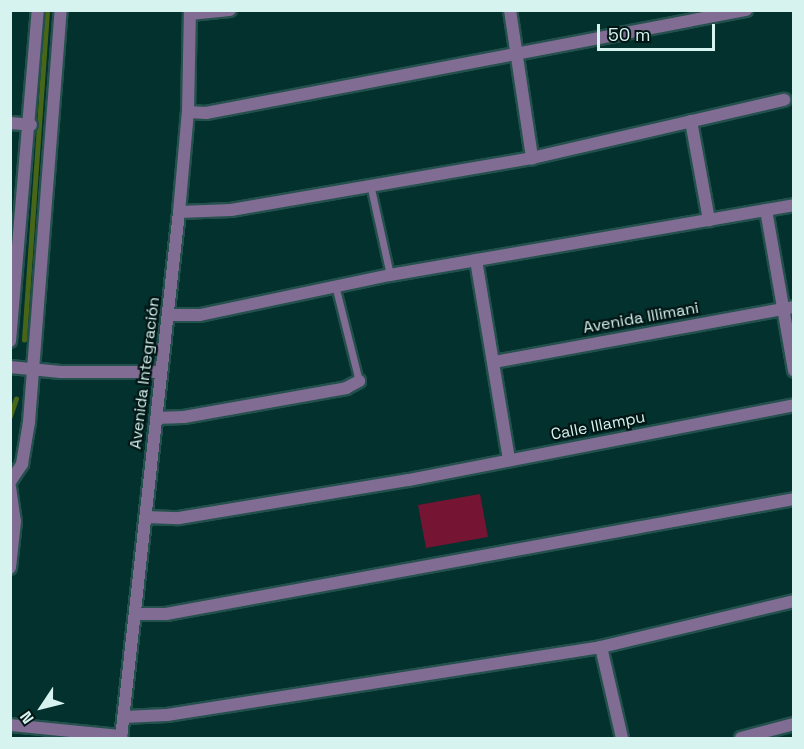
<!DOCTYPE html>
<meta charset="utf-8">
<style>
body{margin:0}
#map{position:relative;width:804px;height:749px;overflow:hidden;background:#02312e;font-family:"Space Grotesk",sans-serif}
div>[style]{position:absolute}
[style*='--x']{left:calc(var(--x)*1px);top:calc(var(--y)*1px);width:calc(var(--w)*1px);rotate:calc(var(--a)*1deg)}
.green>*{inset:0;background:#751533}
.stream>*{height:4.5px;margin:-2.25px;padding:0 2.25px;transform-origin:2.25px;border-radius:2.25px;background:#486618}
.roads{filter:drop-shadow(2px 0 #24504d) drop-shadow(-2px 0 #24504d) drop-shadow(0 2px #24504d) drop-shadow(0 -2px #24504d)}
.service>*{height:7px;margin:-3.5px;padding:0 3.5px;transform-origin:3.5px;border-radius:3.5px;background:#816d93}
.minor>*{height:12px;margin:-6px;padding:0 6px;transform-origin:6px;border-radius:6px;background:#816d93}
span{translate:-50% -50%;white-space:nowrap;text-align:center;line-height:1.15;-webkit-text-stroke:4.5px #011615;paint-order:stroke}
.street-label{font-size:16px;color:#d7f3f0}
.frame{position:absolute;inset:0;border:12px solid #d7f3f0;pointer-events:none}
.north{position:absolute;left:12px;top:677px;width:60px;height:60px;-webkit-text-stroke:4px #011615;paint-order:stroke;rotate:235deg;font-size:16px;font-weight:700;line-height:24px;text-align:center;color:#d7f3f0}
.north::after{content:'';display:block;margin:auto;width:21px;height:27px;background:#d7f3f0;clip-path:polygon(50% 0,100% 100%,50% 72%,0 100%)}
.scale{position:absolute;left:597px;top:24px;width:118px;height:27px;box-sizing:border-box;border:3px solid #d7f3f0;border-top:0;padding-left:8px;font-size:18px;line-height:21px;white-space:nowrap;color:#d7f3f0;-webkit-text-stroke:4px #011615;paint-order:stroke}
</style>
<div id="map">
<div class="green">
<div style="clip-path:polygon(480px 494px,488px 537px,426px 548px,418px 505px)"></div>
</div>
<div class="stream">
<div style="--x:24;--y:340;--w:331;--a:-86"></div>
<div style="--x:10;--y:416;--w:18;--a:-71"></div>
</div>
<div class="roads">
<div class="service">
<div style="--x:370;--y:184;--w:93;--a:77.6"></div>
<div style="--x:336;--y:289;--w:95;--a:76"></div>
</div>
<div class="minor">
<div style="--x:510;--y:10;--w:150;--a:81.5"></div>
<div style="--x:190;--y:14;--w:40;--a:-5.7"></div>
<div style="--x:188;--y:112;--w:18;--a:3"></div>
<div style="--x:206;--y:113;--w:550;--a:-10.8"></div>
<div style="--x:691;--y:121;--w:101;--a:79.7"></div>
<div style="--x:10;--y:123;--w:21;--a:5"></div>
<div style="--x:766;--y:210;--w:163;--a:80.1"></div>
<div style="--x:179;--y:212;--w:52;--a:-2.2"></div>
<div style="--x:231;--y:210;--w:305;--a:-9.8"></div>
<div style="--x:532;--y:158;--w:259;--a:-13"></div>
<div style="--x:476;--y:260;--w:203;--a:80.6"></div>
<div style="--x:169;--y:315;--w:31;--a:0"></div>
<div style="--x:200;--y:315;--w:194;--a:-11.9"></div>
<div style="--x:390;--y:275;--w:410;--a:-9.8"></div>
<div style="--x:10;--y:341;--w:332;--a:-85.2"></div>
<div style="--x:494;--y:362;--w:305;--a:-10.4"></div>
<div style="--x:10;--y:367;--w:51;--a:5.6"></div>
<div style="--x:61;--y:372;--w:100;--a:0"></div>
<div style="--x:156;--y:418;--w:28;--a:-2"></div>
<div style="--x:184;--y:417;--w:165;--a:-10.1"></div>
<div style="--x:346;--y:388;--w:15;--a:-28"></div>
<div style="--x:10;--y:482;--w:22;--a:-56"></div>
<div style="--x:22;--y:464;--w:43;--a:-80.5"></div>
<div style="--x:29;--y:422;--w:413;--a:-85.6"></div>
<div style="--x:10;--y:487;--w:34;--a:82"></div>
<div style="--x:15;--y:521;--w:47;--a:96.1"></div>
<div style="--x:146;--y:517;--w:33;--a:2"></div>
<div style="--x:179;--y:518;--w:233;--a:-9.4"></div>
<div style="--x:409;--y:480;--w:392;--a:-11"></div>
<div style="--x:137;--y:614;--w:29;--a:0"></div>
<div style="--x:166;--y:614;--w:638;--a:-10.38"></div>
<div style="--x:601;--y:647;--w:93;--a:77"></div>
<div style="--x:123;--y:717;--w:44;--a:-2.6"></div>
<div style="--x:167;--y:715;--w:439;--a:-8.9"></div>
<div style="--x:601;--y:647;--w:198;--a:-13.4"></div>
<div style="--x:10;--y:725;--w:112;--a:5.7"></div>
<div style="--x:121;--y:738;--w:529;--a:-83.71"></div>
<div style="--x:179;--y:212;--w:100;--a:-84.9"></div>
<div style="--x:188;--y:112;--w:102;--a:-88.9"></div>
<div style="--x:741;--y:738;--w:55;--a:-14.8"></div>
</div>
</div>
<div class="street-label">
<span style="left:641px;top:318px;rotate:-10deg">Avenida Illimani</span>
<span style="left:145px;top:373px;rotate:-83deg">Avenida Integración</span>
<span style="left:598px;top:426px;rotate:-11deg">Calle Illampu</span>
</div>
<div class="frame"></div>
<div class="north">N</div>
<div class="scale">50 m</div>
</div>
